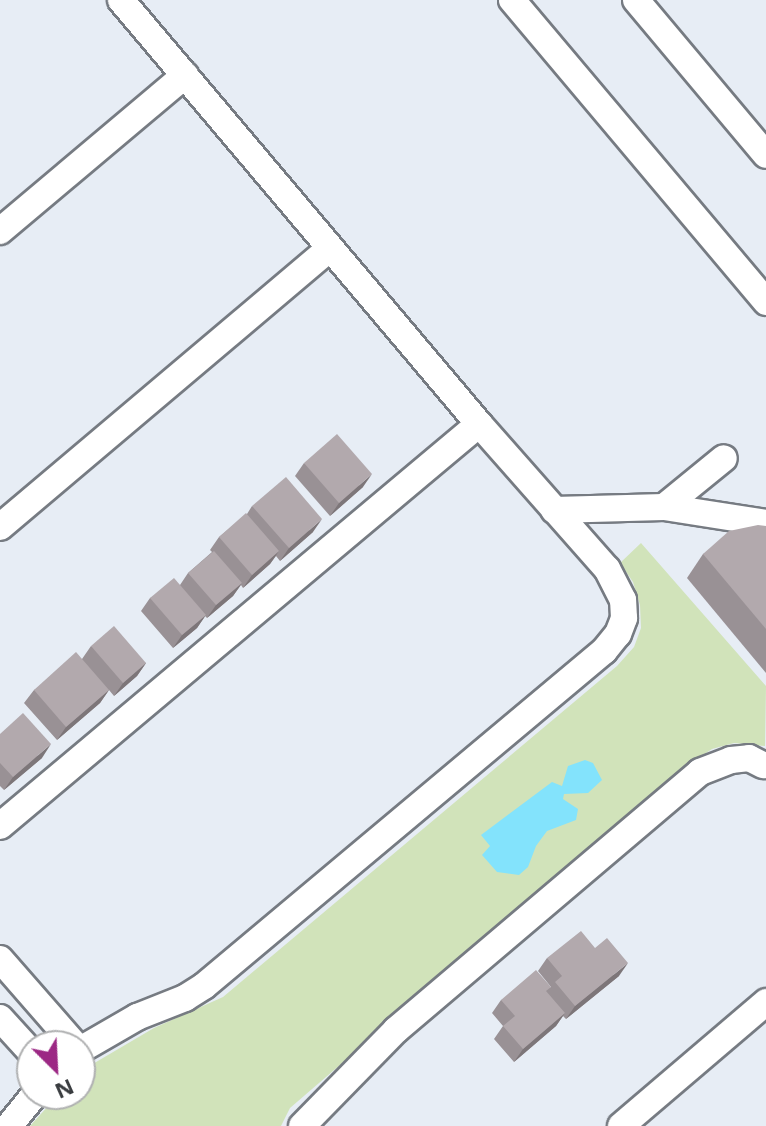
<!DOCTYPE html>
<style>
body{margin:0}
#map{position:relative;width:766px;height:1126px;overflow:hidden;background:#e7edf5;font-family:"Open Sans",sans-serif}
div>[style]{position:absolute}
[style*='--x']{left:calc(var(--x)*1px);top:calc(var(--y)*1px);width:calc(var(--w)*1px);rotate:calc(var(--a)*1deg)}
.green>*{inset:0;background:#d1e3ba}
.water>*{inset:0;background:#83e3fc}
.roads{filter:drop-shadow(2px 0 #767b82) drop-shadow(-2px 0 #767b82) drop-shadow(0 2px #767b82) drop-shadow(0 -2px #767b82)}
.minor>*{height:26px;margin:-13px;padding:0 13px;transform-origin:13px;border-radius:13px;background:#fff}
.wall>*{inset:0;background:#999195}
.shaded-wall>*{inset:0;background:#7d7679}
.building>*{inset:0;background:#b2a9ad}
span{translate:-50% -50%;white-space:nowrap;text-align:center;line-height:1.15;-webkit-text-stroke:6px #fff;paint-order:stroke}
.north{position:absolute;left:16px;top:1030px;width:80px;height:80px;box-sizing:border-box;background:#fff;border:2px solid #b0b1b2;border-radius:50%;rotate:156deg;font-size:22px;font-weight:700;line-height:32px;text-align:center;color:#393c3f}
.north::after{content:'';display:block;margin:auto;width:28px;height:36px;background:#9c2884;clip-path:polygon(50% 0,100% 100%,50% 72%,0 100%)}
</style>
<div id="map">
<div class="green">
<div style="clip-path:polygon(641px 543px,766px 686px,765px 746px,734px 743px,712px 749px,688px 765px,290px 1108px,281px 1126px,30px 1126px,59px 1094px,80px 1094px,80px 1075px,91px 1065px,154px 1028px,223px 997px,617px 666px,634px 647px,641px 628px,640px 605px,633px 582px,620px 563px)"></div>
</div>
<div class="water">
<div style="clip-path:polygon(585px 760px,593px 763px,602px 780px,588px 793px,564px 794px,563px 799px,578px 809px,576px 820px,547px 831px,536px 846px,528px 867px,519px 875px,497px 872px,482px 855px,490px 846px,481px 835px,552px 782px,562px 786px,568px 766px)"></div>
</div>
<div class="roads">
<div class="minor">
<div style="--x:512;--y:0;--w:395;--a:49.9"></div>
<div style="--x:636;--y:0;--w:202;--a:50"></div>
<div style="--x:0;--y:231;--w:242;--a:-40.1"></div>
<div style="--x:664;--y:507;--w:77;--a:-39.2"></div>
<div style="--x:554;--y:510;--w:110;--a:-1.6"></div>
<div style="--x:664;--y:507;--w:103;--a:8.9"></div>
<div style="--x:0;--y:527;--w:432;--a:-40.2"></div>
<div style="--x:0;--y:826;--w:625;--a:-40.01"></div>
<div style="--x:0;--y:959;--w:116;--a:48.9"></div>
<div style="--x:0;--y:1018;--w:47;--a:47.6"></div>
<div style="--x:80;--y:1050;--w:66;--a:-30.1"></div>
<div style="--x:137;--y:1017;--w:52;--a:-21.6"></div>
<div style="--x:185;--y:998;--w:22;--a:-32"></div>
<div style="--x:204;--y:986;--w:522;--a:-39.95"></div>
<div style="--x:604;--y:651;--w:22;--a:-51"></div>
<div style="--x:618;--y:634;--w:17;--a:-69"></div>
<div style="--x:624;--y:618;--w:18;--a:-93"></div>
<div style="--x:623;--y:600;--w:35;--a:-117"></div>
<div style="--x:607;--y:569;--w:193;--a:-131.4"></div>
<div style="--x:479;--y:424;--w:555;--a:-130.18"></div>
<div style="--x:9;--y:1126;--w:41;--a:-50.9"></div>
<div style="--x:302;--y:1126;--w:134;--a:-45.6"></div>
<div style="--x:396;--y:1030;--w:399;--a:-40.3"></div>
<div style="--x:700;--y:772;--w:33;--a:-21"></div>
<div style="--x:731;--y:760;--w:18;--a:-6"></div>
<div style="--x:749;--y:758;--w:16;--a:27"></div>
<div style="--x:621;--y:1126;--w:191;--a:-40.5"></div>
</div>
</div>
<div class="wall">
<div style="clip-path:polygon(304px 463px,363px 487px,330px 516px,295px 476px)"></div>
<div style="clip-path:polygon(252px 506px,313px 532px,280px 561px,276px 556px,270px 564px,243px 588px,241px 585px,233px 596px,207px 618px,205px 616px,197px 628px,173px 648px,141px 611px,150px 598px,180px 585px,188px 573px,212px 552px,210px 550px,219px 537px,247px 514px)"></div>
<div style="clip-path:polygon(766px 526px,766px 673px,687px 578px,703px 554px)"></div>
<div style="clip-path:polygon(91px 646px,146px 663px,137px 676px,114px 696px,109px 690px,100px 703px,57px 740px,24px 703px,34px 690px,82px 659px)"></div>
<div style="clip-path:polygon(0 734px,42px 758px,4px 790px,0 786px)"></div>
<div style="clip-path:polygon(547px 958px,619px 976px,566px 1019px,563px 1016px,556px 1026px,514px 1062px,494px 1039px,503px 1026px,492px 1013px,501px 1000px,551px 987px,538px 971px)"></div>
</div>
<div class="shaded-wall">
<div style="clip-path:polygon(372px 474px,363px 487px,330px 516px,339px 503px)"></div>
<div style="clip-path:polygon(322px 519px,313px 532px,280px 561px,289px 548px)"></div>
<div style="clip-path:polygon(279px 551px,270px 564px,243px 588px,252px 575px)"></div>
<div style="clip-path:polygon(242px 583px,233px 596px,207px 618px,216px 605px)"></div>
<div style="clip-path:polygon(206px 615px,197px 628px,173px 648px,182px 635px)"></div>
<div style="clip-path:polygon(146px 663px,137px 676px,114px 696px,123px 683px)"></div>
<div style="clip-path:polygon(109px 690px,100px 703px,57px 740px,66px 727px)"></div>
<div style="clip-path:polygon(51px 744px,42px 758px,4px 790px,13px 777px)"></div>
<div style="clip-path:polygon(628px 963px,619px 976px,566px 1019px,575px 1006px)"></div>
<div style="clip-path:polygon(565px 1013px,556px 1026px,514px 1062px,523px 1049px)"></div>
</div>
<div class="building">
<div style="clip-path:polygon(337px 434px,372px 474px,339px 503px,304px 463px)"></div>
<div style="clip-path:polygon(286px 477px,322px 519px,289px 548px,252px 506px)"></div>
<div style="clip-path:polygon(246px 513px,279px 551px,252px 575px,219px 537px)"></div>
<div style="clip-path:polygon(758px 525px,766px 526px,766px 629px,703px 554px,729px 531px)"></div>
<div style="clip-path:polygon(214px 551px,242px 583px,216px 605px,188px 573px)"></div>
<div style="clip-path:polygon(174px 578px,206px 615px,182px 635px,150px 598px)"></div>
<div style="clip-path:polygon(114px 626px,146px 663px,123px 683px,91px 646px)"></div>
<div style="clip-path:polygon(76px 652px,109px 690px,66px 727px,34px 690px)"></div>
<div style="clip-path:polygon(23px 713px,51px 744px,13px 777px,0 763px,0 734px)"></div>
<div style="clip-path:polygon(581px 931px,595px 948px,607px 938px,628px 963px,575px 1006px,555px 982px,562px 976px,547px 958px)"></div>
<div style="clip-path:polygon(536px 970px,551px 987px,546px 991px,565px 1013px,523px 1049px,503px 1026px,515px 1016px,501px 1000px)"></div>
</div>
<div class="north">N</div>
</div>
